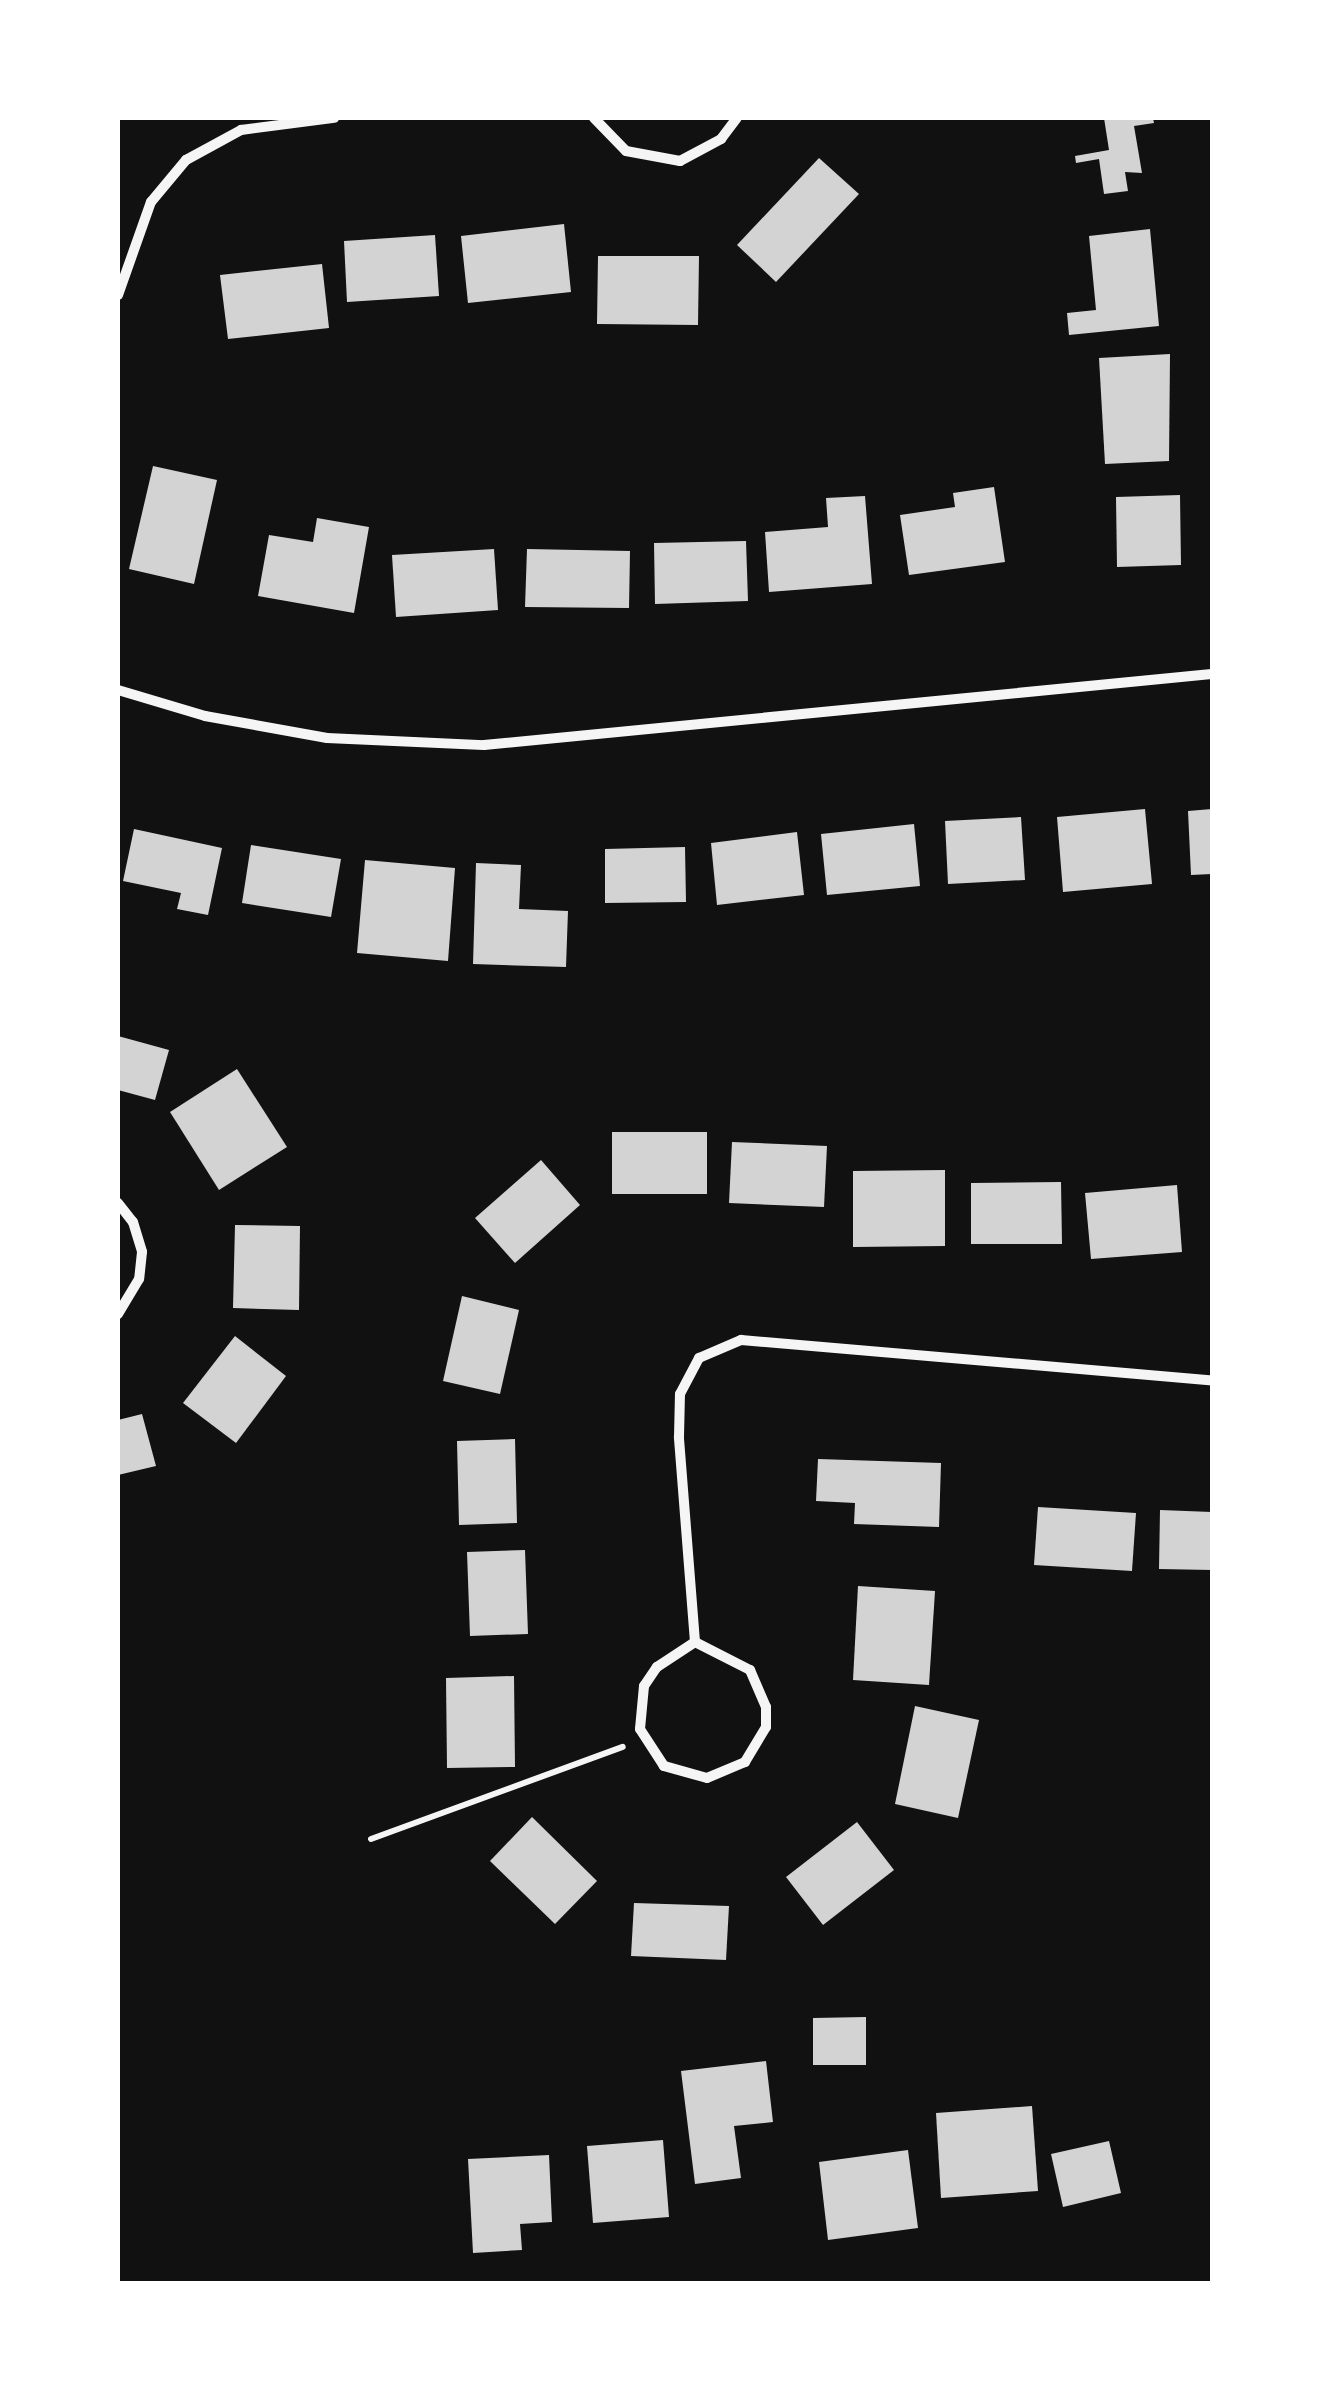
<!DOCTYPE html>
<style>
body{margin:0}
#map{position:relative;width:1330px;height:2401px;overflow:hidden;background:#111;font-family:Barlow,sans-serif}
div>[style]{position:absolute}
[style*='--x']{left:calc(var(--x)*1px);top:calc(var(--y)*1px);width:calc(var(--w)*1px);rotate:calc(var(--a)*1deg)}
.building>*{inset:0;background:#d3d3d3}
.path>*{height:6px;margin:-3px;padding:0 3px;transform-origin:3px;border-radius:3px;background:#f5f5f5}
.minor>*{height:10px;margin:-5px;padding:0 5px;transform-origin:5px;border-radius:5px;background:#f5f5f5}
span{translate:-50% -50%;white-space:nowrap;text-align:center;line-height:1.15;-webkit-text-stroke:8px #fff;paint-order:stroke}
.frame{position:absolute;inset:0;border:120px solid #fff;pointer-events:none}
</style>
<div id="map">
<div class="building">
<div style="clip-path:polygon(1104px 118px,1153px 118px,1154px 123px,1134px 126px,1142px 173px,1125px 172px,1128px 191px,1104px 194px,1099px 159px,1076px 163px,1075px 156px,1109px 150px)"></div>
<div style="clip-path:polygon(819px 158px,859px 194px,776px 282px,737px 245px)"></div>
<div style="clip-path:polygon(564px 224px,571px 292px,468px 303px,461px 236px)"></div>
<div style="clip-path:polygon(1150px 229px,1159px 326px,1069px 335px,1067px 313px,1096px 310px,1089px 236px)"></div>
<div style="clip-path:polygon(435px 235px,439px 296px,347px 302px,344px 241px)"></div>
<div style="clip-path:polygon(598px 256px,699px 256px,698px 325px,597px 324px)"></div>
<div style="clip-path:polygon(322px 264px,329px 328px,228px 339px,220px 275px)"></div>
<div style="clip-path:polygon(1170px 354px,1169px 461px,1105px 464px,1099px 358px)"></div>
<div style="clip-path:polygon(153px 466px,217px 480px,194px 584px,129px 569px)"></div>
<div style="clip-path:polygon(994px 487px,1005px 562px,909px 575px,900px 515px,955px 507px,953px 493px)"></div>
<div style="clip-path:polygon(1180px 495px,1181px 565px,1117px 567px,1116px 497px)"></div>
<div style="clip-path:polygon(865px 496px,872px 584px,769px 592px,765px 532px,828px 527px,826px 498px)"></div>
<div style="clip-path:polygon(317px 518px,369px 527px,354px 613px,258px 596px,269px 535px,313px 542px)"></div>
<div style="clip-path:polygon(746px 541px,748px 601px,655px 604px,654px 543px)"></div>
<div style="clip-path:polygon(494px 549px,498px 610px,396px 617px,392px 555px)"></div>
<div style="clip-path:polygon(527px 549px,630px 551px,629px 608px,525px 607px)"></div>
<div style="clip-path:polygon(1145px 809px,1152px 884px,1063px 892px,1057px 817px)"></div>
<div style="clip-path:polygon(1212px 809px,1212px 874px,1191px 875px,1188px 811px)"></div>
<div style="clip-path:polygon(1021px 817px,1025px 880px,948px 884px,945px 821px)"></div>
<div style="clip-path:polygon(914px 824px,920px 886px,827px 895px,821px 834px)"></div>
<div style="clip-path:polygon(134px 829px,222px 848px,208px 915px,177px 909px,181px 893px,123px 881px)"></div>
<div style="clip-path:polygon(797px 832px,804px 895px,717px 905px,711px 843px)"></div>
<div style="clip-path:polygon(251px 845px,341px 859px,331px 917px,242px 903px)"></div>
<div style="clip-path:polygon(685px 847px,686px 902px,605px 903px,605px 849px)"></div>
<div style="clip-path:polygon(365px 860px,455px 868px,448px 961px,357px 953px)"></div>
<div style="clip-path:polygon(476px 863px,521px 865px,519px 909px,568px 911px,566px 967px,473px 964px)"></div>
<div style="clip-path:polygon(118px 1036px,169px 1050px,155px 1100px,118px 1090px)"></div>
<div style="clip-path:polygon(237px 1069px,287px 1147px,219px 1190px,170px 1112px)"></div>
<div style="clip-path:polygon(612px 1132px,707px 1132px,707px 1194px,612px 1194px)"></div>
<div style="clip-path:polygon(732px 1142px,827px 1146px,824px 1207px,729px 1203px)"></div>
<div style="clip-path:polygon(541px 1160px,580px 1205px,515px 1263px,475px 1218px)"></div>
<div style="clip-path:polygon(945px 1170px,945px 1246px,853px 1247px,853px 1171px)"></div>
<div style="clip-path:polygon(1061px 1182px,1062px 1244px,971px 1244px,971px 1183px)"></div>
<div style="clip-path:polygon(1177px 1185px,1182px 1252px,1091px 1259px,1085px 1193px)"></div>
<div style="clip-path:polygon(235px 1225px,300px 1226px,299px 1310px,233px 1308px)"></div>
<div style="clip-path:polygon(462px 1296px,519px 1310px,500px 1394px,443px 1381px)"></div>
<div style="clip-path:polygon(235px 1336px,286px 1376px,236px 1443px,183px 1403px)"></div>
<div style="clip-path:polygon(142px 1414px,156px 1466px,118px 1475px,118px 1420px)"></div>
<div style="clip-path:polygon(515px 1439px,517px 1523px,459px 1525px,457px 1441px)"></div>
<div style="clip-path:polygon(818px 1459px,941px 1463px,939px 1527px,854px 1524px,855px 1503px,816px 1501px)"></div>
<div style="clip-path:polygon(1038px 1507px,1136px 1513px,1132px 1571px,1034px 1565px)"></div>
<div style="clip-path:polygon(1160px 1510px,1212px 1512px,1212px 1570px,1159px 1569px)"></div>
<div style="clip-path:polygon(525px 1550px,528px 1634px,470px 1636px,467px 1552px)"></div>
<div style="clip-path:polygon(858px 1586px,935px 1591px,929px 1685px,853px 1680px)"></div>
<div style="clip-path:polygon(514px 1676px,515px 1767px,447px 1768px,446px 1678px)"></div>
<div style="clip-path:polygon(915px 1706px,979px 1720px,958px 1818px,895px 1804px)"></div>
<div style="clip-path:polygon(532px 1817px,597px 1881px,555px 1924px,490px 1861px)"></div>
<div style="clip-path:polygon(857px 1822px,894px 1870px,823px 1925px,786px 1877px)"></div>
<div style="clip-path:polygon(634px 1903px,729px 1906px,726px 1960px,631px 1956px)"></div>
<div style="clip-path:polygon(866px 2017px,866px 2065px,813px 2065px,813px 2018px)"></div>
<div style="clip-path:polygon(766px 2061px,773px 2122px,734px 2126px,741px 2178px,695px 2184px,681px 2071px)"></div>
<div style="clip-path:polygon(1032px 2106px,1038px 2191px,941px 2198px,936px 2113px)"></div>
<div style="clip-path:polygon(663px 2140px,669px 2217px,593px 2223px,587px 2146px)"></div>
<div style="clip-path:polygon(1109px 2141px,1121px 2193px,1063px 2207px,1051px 2154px)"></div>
<div style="clip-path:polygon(908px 2150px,918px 2228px,828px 2240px,819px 2162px)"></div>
<div style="clip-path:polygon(549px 2155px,552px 2222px,520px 2224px,522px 2250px,473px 2253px,468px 2159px)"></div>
</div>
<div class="path">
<div style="--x:371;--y:1839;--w:268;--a:-20.1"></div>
</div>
<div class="minor">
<div style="--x:594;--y:118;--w:46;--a:45.9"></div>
<div style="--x:626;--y:151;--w:55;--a:10.5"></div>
<div style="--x:680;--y:161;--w:47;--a:-28.2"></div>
<div style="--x:721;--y:139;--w:26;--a:-53"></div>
<div style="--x:118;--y:295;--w:99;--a:-70.5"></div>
<div style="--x:151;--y:202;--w:55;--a:-50.2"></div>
<div style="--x:186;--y:160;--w:63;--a:-28.6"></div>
<div style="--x:241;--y:130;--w:94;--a:-7.4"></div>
<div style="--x:118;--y:690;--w:91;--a:16.6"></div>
<div style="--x:205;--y:716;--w:124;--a:10.2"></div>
<div style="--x:327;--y:738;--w:157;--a:2.6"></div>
<div style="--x:484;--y:745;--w:731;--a:-5.57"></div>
<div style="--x:118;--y:1203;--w:24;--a:52"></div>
<div style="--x:133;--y:1222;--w:31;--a:73"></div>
<div style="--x:142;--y:1252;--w:27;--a:96"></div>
<div style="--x:139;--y:1279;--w:41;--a:121"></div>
<div style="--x:695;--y:1642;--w:206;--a:-94.5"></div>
<div style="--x:679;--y:1437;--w:43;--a:-88.7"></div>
<div style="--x:680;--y:1394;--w:41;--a:-62.2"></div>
<div style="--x:699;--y:1358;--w:46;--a:-23.2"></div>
<div style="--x:741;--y:1340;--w:473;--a:4.9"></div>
<div style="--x:695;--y:1642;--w:62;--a:27"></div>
<div style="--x:750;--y:1670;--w:40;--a:66.6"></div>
<div style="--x:766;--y:1707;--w:20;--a:90"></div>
<div style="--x:766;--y:1727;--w:41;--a:121"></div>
<div style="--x:745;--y:1762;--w:41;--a:157.2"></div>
<div style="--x:707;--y:1778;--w:45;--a:-164.4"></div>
<div style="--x:664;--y:1766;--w:44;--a:-123"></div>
<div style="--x:640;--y:1729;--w:43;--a:-84.7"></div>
<div style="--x:644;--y:1686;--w:23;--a:-56"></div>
<div style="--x:657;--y:1667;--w:45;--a:-33.3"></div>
</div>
<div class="frame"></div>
</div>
